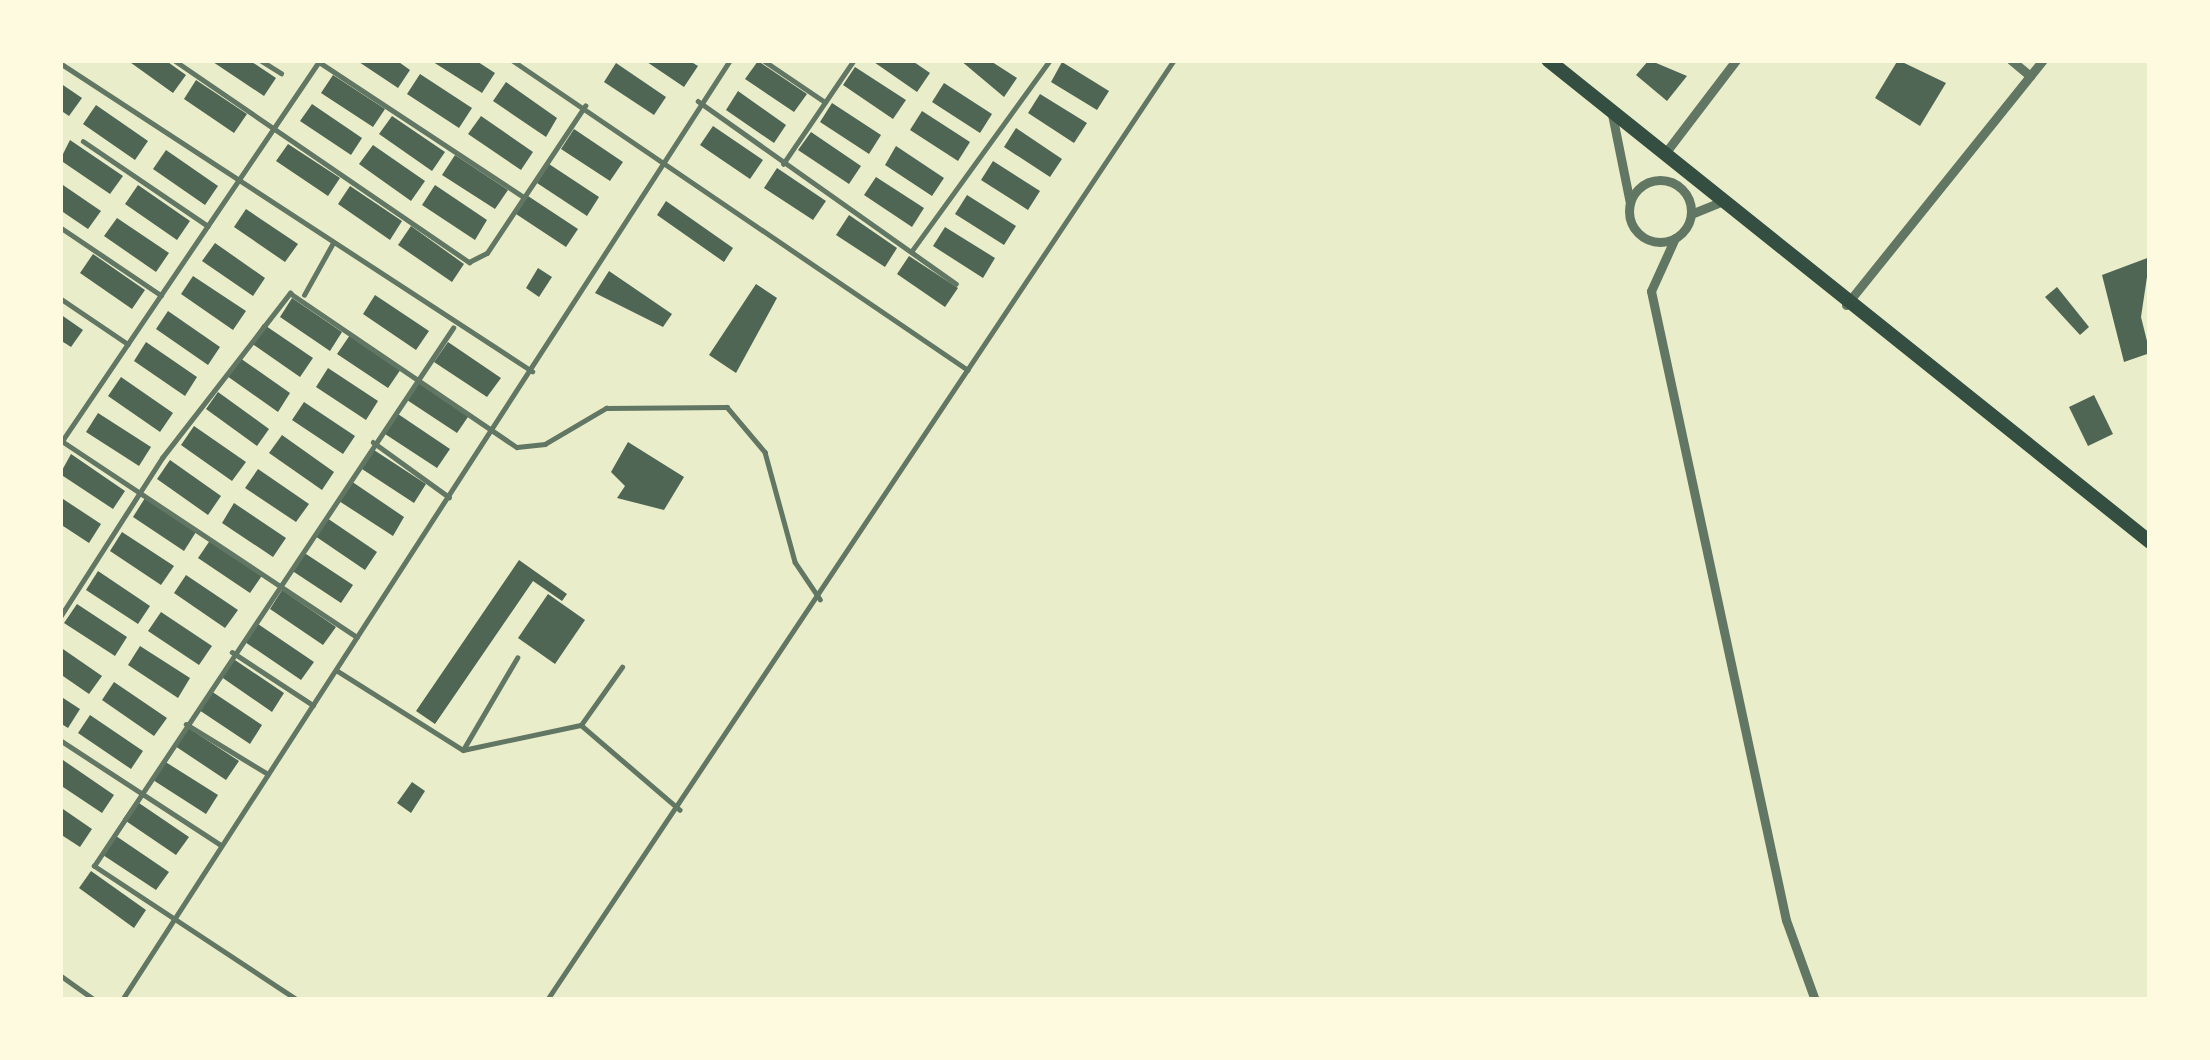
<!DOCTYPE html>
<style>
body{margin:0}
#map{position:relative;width:2210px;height:1060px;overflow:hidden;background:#e9edc9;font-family:"Work Sans",sans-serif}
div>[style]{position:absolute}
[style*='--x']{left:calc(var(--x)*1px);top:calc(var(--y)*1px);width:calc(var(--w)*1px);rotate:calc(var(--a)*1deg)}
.building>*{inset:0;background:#4f6655}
.service>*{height:4.5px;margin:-2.25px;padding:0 2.25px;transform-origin:2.25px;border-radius:2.25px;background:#617663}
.minor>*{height:9px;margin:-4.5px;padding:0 4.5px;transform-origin:4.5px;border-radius:4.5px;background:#617663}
.minor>.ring{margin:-4.5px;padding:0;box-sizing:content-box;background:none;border:9px solid #617663;border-radius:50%}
.secondary>*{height:14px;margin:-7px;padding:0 7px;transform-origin:7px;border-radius:7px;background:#344e41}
span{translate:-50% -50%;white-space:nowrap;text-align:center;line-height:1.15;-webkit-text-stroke:9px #fefae0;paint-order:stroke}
.frame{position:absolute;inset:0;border:63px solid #fefae0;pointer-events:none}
</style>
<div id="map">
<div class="building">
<div style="clip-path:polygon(127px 60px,165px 60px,186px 75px,173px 93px)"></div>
<div style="clip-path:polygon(210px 60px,249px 60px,276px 78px,264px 96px)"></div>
<div style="clip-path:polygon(356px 60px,396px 60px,410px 70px,398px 88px)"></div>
<div style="clip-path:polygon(430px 60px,475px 60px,495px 73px,482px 93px)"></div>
<div style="clip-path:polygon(644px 60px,688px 60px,698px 66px,684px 87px)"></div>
<div style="clip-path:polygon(871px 60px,911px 60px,930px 73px,917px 92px)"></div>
<div style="clip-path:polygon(960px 60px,989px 60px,1017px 78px,1004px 97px)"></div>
<div style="clip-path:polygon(1649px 60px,1687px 76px,1667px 101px,1636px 75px)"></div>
<div style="clip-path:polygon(1898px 60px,1946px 83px,1920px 126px,1875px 98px)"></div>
<div style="clip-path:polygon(758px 61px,807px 94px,794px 112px,745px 79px)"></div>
<div style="clip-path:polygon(1062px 62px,1109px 91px,1097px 110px,1051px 82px)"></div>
<div style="clip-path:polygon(616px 63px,666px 97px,654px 115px,604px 82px)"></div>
<div style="clip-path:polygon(855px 67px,906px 100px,893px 119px,843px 85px)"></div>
<div style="clip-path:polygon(420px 74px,472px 108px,459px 128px,407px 94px)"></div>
<div style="clip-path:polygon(333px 75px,385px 109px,373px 127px,321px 93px)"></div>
<div style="clip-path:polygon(196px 80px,247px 114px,234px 133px,184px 99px)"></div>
<div style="clip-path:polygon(506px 82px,557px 118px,546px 137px,493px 101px)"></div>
<div style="clip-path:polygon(60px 83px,82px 98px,69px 116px,60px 110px)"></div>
<div style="clip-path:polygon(944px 83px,992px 114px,980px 133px,932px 102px)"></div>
<div style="clip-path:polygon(738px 91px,786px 125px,774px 143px,726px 110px)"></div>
<div style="clip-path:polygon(1040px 94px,1087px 123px,1074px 143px,1028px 113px)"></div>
<div style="clip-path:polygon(832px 103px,881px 135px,869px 154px,820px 122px)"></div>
<div style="clip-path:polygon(312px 104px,362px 138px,351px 155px,300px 121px)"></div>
<div style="clip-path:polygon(96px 105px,148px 141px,135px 160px,83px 124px)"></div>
<div style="clip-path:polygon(922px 111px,970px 142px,958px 161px,910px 130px)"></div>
<div style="clip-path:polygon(392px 116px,445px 152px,432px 171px,379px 134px)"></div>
<div style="clip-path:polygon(481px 116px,533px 152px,521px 170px,468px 134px)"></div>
<div style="clip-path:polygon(713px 126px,763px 160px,750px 179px,700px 145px)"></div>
<div style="clip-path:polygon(1016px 128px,1062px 159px,1050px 177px,1004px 147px)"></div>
<div style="clip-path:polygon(574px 129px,623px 162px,610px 181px,561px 149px)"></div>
<div style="clip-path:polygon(811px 132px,861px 166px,849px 184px,798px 150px)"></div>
<div style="clip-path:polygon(70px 140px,123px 176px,110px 194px,60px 160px)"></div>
<div style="clip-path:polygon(288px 144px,340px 178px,328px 196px,276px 161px)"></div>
<div style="clip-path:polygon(373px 145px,425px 181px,411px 201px,359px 164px)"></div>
<div style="clip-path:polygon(896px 146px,944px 178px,932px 196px,885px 165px)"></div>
<div style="clip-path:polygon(166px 150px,218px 186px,205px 205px,153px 169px)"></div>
<div style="clip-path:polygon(455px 155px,508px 190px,495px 209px,442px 175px)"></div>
<div style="clip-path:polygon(993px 161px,1040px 191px,1028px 210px,981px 180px)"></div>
<div style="clip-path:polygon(549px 164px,599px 197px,587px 216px,537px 183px)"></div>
<div style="clip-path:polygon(777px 168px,826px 201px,813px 220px,764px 188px)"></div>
<div style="clip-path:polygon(876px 177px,924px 208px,912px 227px,864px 195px)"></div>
<div style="clip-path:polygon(60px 183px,101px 211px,88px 229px,60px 210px)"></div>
<div style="clip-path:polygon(138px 185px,190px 221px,177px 240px,125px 204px)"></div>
<div style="clip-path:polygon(435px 185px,487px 220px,475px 240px,422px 205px)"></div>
<div style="clip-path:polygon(350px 186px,402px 221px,390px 240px,338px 204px)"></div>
<div style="clip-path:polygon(967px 195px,1016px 226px,1004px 245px,955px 214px)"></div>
<div style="clip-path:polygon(528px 196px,578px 229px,566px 247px,516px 214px)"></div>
<div style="clip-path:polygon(666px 201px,733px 248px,724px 262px,657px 215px)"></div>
<div style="clip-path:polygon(246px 209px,298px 244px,285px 262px,234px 227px)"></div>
<div style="clip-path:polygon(849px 215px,897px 248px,885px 267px,836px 235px)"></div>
<div style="clip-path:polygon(117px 218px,169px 253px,156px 272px,104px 236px)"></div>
<div style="clip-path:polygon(411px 226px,464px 264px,452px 282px,398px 245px)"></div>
<div style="clip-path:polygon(945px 227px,995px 258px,983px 278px,933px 246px)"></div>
<div style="clip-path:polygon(215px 243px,265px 278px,253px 296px,202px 261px)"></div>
<div style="clip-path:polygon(93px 254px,145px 290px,132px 309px,80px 273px)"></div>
<div style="clip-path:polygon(909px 256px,958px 288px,945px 307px,897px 274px)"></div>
<div style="clip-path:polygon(2150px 257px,2141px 317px,2150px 353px,2124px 362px,2102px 275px)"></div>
<div style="clip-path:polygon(538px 268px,552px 277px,539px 297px,526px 288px)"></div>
<div style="clip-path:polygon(609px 271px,672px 314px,663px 327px,595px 293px)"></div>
<div style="clip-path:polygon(193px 276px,246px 311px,233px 330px,181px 294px)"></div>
<div style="clip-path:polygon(756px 284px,777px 298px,736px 373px,709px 355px)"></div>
<div style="clip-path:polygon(2057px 287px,2089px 327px,2080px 335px,2045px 297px)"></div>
<div style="clip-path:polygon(375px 295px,429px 331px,416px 350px,363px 314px)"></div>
<div style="clip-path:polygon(292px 298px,342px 332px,330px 351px,280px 317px)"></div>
<div style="clip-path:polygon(168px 311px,220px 347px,208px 365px,156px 329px)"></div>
<div style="clip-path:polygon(60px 314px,83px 330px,71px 347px,60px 340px)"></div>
<div style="clip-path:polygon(263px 324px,313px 358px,300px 377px,251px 343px)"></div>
<div style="clip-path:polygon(350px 335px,401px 369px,388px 388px,337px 354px)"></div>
<div style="clip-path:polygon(146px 342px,197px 377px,185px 396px,134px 361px)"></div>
<div style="clip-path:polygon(448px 342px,501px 378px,487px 397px,434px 362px)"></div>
<div style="clip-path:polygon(240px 358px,290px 393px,278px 412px,227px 376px)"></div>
<div style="clip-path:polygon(328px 368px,378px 401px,366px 420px,316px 387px)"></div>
<div style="clip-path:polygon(121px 377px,173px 413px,160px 432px,108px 396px)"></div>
<div style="clip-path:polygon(420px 381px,470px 414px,457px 433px,407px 400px)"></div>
<div style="clip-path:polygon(218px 392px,269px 429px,257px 446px,206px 409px)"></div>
<div style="clip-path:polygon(2094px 395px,2113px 434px,2088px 446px,2069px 407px)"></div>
<div style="clip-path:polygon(304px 402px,355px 436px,343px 454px,292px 420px)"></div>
<div style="clip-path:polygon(98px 413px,151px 447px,139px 466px,86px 432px)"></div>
<div style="clip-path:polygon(398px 414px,450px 449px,437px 468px,385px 434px)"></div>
<div style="clip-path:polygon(194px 426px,246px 462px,232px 481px,181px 445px)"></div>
<div style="clip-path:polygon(282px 435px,334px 472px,322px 490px,269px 453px)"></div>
<div style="clip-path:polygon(628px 442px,684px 477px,664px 510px,617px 498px,625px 486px,611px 472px)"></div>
<div style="clip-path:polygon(374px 450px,426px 484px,414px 503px,362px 469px)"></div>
<div style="clip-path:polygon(71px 454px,125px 491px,113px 509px,60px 474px)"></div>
<div style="clip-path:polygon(170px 460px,221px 496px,208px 515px,157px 479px)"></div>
<div style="clip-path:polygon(258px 469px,309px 504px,296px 522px,245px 488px)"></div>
<div style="clip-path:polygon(351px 481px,404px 517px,393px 536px,339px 501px)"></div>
<div style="clip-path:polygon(60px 497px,101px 524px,89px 543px,60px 524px)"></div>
<div style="clip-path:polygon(145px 498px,196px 532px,184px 551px,133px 517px)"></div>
<div style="clip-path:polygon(234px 503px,286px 538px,273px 557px,222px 523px)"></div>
<div style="clip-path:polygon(327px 518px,377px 552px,365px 570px,315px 536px)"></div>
<div style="clip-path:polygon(122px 532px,174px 566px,161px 585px,110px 551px)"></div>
<div style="clip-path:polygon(211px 539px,263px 574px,250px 593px,198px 558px)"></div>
<div style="clip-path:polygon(303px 552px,353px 585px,341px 603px,291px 570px)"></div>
<div style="clip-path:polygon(519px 560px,567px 594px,562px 601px,533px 581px,435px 724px,416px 711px)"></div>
<div style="clip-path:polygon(98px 571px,150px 606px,138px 624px,86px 590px)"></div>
<div style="clip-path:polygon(186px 575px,238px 610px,225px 628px,174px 593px)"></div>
<div style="clip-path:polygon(282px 590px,336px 627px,323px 645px,270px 609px)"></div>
<div style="clip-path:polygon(548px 594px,585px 620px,555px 664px,518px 638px)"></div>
<div style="clip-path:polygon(77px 604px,127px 637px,115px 656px,64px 623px)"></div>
<div style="clip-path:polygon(161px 612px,212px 646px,199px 665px,148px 631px)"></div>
<div style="clip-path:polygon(258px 624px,314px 662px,301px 680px,245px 642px)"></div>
<div style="clip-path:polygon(140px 646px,190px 678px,178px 698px,128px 665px)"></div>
<div style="clip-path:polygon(60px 647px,102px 676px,89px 694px,60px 674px)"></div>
<div style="clip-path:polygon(232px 658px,284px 693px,272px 712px,220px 676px)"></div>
<div style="clip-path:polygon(114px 682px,167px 718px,154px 736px,102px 700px)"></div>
<div style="clip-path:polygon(211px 691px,262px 725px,250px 744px,199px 710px)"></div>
<div style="clip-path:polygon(60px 696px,80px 709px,68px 728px,60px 723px)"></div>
<div style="clip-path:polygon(90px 715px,143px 751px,131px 769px,78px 733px)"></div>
<div style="clip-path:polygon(187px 727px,239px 761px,226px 780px,175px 746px)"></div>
<div style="clip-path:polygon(60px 758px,114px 795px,102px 813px,60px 785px)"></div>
<div style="clip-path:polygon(164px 761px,218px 795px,206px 814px,153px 780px)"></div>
<div style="clip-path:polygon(412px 782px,425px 791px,411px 813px,397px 803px)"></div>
<div style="clip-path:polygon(136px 801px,189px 837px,176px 855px,123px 819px)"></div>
<div style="clip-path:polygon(60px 807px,92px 829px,80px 847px,60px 834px)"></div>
<div style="clip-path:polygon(116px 836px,169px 872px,156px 890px,103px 855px)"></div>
<div style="clip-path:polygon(91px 871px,146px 910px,134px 928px,79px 888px)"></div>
</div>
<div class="service">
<div style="--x:174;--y:60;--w:358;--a:34.4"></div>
<div style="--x:469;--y:262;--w:20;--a:-27"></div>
<div style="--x:487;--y:253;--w:177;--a:-56.3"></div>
<div style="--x:260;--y:60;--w:25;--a:32"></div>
<div style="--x:512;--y:60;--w:551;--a:34.21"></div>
<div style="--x:763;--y:60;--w:75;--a:34.1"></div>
<div style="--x:319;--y:62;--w:245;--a:33.4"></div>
<div style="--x:60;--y:63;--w:564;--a:33.13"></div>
<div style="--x:698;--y:101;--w:316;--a:35.3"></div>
<div style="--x:83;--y:141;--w:151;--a:34.2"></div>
<div style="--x:783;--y:164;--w:126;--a:-55.7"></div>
<div style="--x:60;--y:227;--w:122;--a:34"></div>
<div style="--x:911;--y:252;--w:237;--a:-54.1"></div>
<div style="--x:304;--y:295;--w:60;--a:-60.9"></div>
<div style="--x:60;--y:298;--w:82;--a:34.1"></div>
<div style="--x:62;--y:441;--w:354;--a:33.6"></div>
<div style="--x:373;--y:442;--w:94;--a:35.9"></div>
<div style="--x:60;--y:444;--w:464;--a:-55.9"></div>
<div style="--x:60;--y:617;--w:189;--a:-57.3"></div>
<div style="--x:162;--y:458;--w:209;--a:-52.2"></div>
<div style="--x:290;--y:293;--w:274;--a:34.2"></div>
<div style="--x:517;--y:447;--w:28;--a:-6"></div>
<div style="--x:545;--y:444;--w:71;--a:-30.5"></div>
<div style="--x:606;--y:408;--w:121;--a:-0.5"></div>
<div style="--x:727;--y:407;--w:59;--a:49.8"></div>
<div style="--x:765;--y:452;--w:114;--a:74.7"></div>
<div style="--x:795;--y:562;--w:45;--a:56"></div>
<div style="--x:232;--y:652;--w:97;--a:33.2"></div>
<div style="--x:336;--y:670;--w:150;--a:32.2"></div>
<div style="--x:463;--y:750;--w:121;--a:-12"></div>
<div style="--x:581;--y:725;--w:71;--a:-54.7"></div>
<div style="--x:186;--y:724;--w:96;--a:31.4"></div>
<div style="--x:581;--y:725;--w:130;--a:40.6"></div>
<div style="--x:60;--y:740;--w:192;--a:33.1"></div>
<div style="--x:463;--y:750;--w:107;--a:-59.6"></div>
<div style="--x:60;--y:975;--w:43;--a:35.5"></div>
<div style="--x:122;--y:1000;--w:1119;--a:-57.1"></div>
<div style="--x:297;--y:1000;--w:243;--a:-146.6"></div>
<div style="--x:94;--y:866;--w:647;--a:-56.29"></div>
<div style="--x:547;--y:1000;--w:1130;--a:-56.3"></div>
</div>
<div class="minor">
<div style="--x:2011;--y:60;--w:25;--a:40"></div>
<div style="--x:1612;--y:114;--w:91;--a:78.6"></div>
<div style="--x:1666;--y:152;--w:116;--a:-52.7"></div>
<div class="ring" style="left:1629px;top:180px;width:53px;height:53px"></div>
<div style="--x:1691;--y:214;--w:35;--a:-22"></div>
<div style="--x:1675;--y:238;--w:58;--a:114.4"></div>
<div style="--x:1651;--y:291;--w:643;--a:77.89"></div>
<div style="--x:1786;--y:920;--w:85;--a:70.1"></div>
<div style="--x:1846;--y:305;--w:314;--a:-51.2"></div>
</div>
<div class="secondary">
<div style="--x:1548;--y:60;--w:771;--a:38.68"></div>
</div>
<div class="frame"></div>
</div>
